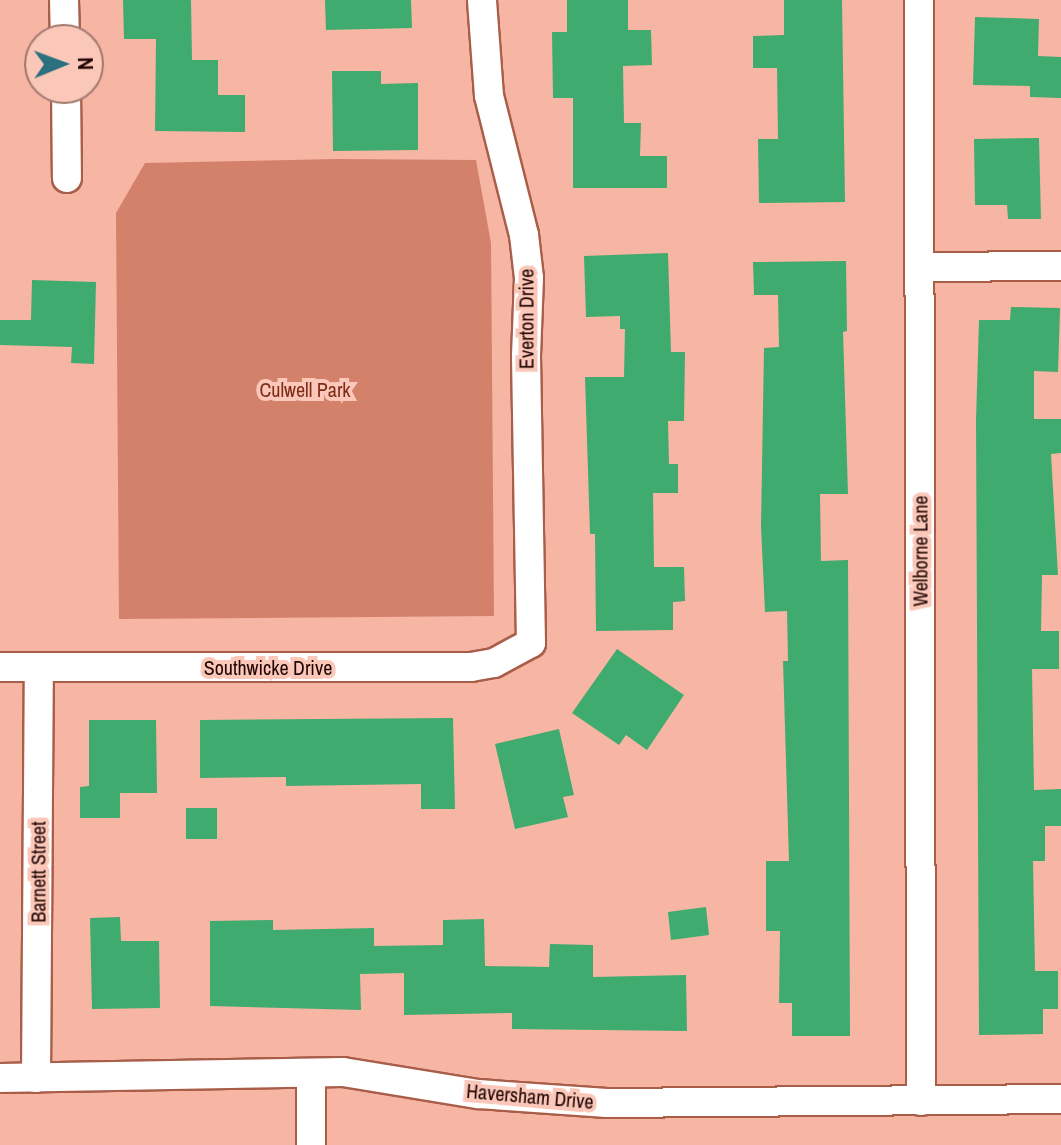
<!DOCTYPE html>
<style>
body{margin:0}
#map{position:relative;width:1061px;height:1145px;overflow:hidden;background:#f7b5a3;font-family:"Archivo Narrow",sans-serif}
div>[style]{position:absolute}
[style*='--x']{left:calc(var(--x)*1px);top:calc(var(--y)*1px);width:calc(var(--w)*1px);rotate:calc(var(--a)*1deg)}
.green>*{inset:0;background:#d3816b}
.building>*{inset:0;background:#3fab6f}
.roads{filter:drop-shadow(2px 0 #a95e4a) drop-shadow(-2px 0 #a95e4a) drop-shadow(0 2px #a95e4a) drop-shadow(0 -2px #a95e4a)}
.minor>*{height:28px;margin:-14px;padding:0 14px;transform-origin:14px;border-radius:14px;background:#fff}
span{translate:-50% -50%;white-space:nowrap;text-align:center;line-height:1.15;-webkit-text-stroke:8px #fac7b9;paint-order:stroke}
.street-label{font-size:20px;color:#1f0401}
.park-label{font-size:20px;color:#7e2c16}
.north{position:absolute;left:24px;top:24px;width:80px;height:80px;box-sizing:border-box;background:#fac7b9;border:2px solid #a2796f;border-radius:50%;rotate:89deg;font-size:22px;font-weight:700;line-height:32px;text-align:center;color:#1f0401}
.north::after{content:'';display:block;margin:auto;width:28px;height:36px;background:#2c7080;clip-path:polygon(50% 0,100% 100%,50% 72%,0 100%)}
</style>
<div id="map">
<div class="green">
<div style="clip-path:polygon(337px 159px,476px 160px,491px 243px,494px 616px,119px 619px,116px 213px,145px 163px)"></div>
</div>
<div class="building">
<div style="clip-path:polygon(123px 0,191px 0,192px 60px,218px 60px,218px 95px,245px 95px,245px 132px,155px 131px,156px 39px,124px 39px)"></div>
<div style="clip-path:polygon(325px 0,411px 0,412px 28px,326px 30px)"></div>
<div style="clip-path:polygon(567px 0,628px 0,628px 30px,651px 30px,652px 65px,623px 66px,624px 123px,641px 123px,640px 156px,667px 156px,667px 188px,573px 188px,573px 98px,553px 98px,552px 32px,567px 32px)"></div>
<div style="clip-path:polygon(784px 0,842px 0,845px 202px,759px 203px,758px 139px,778px 139px,777px 68px,753px 68px,753px 36px,784px 35px)"></div>
<div style="clip-path:polygon(975px 17px,1039px 19px,1038px 56px,1061px 57px,1061px 98px,1030px 97px,1030px 86px,973px 85px)"></div>
<div style="clip-path:polygon(332px 71px,381px 71px,381px 84px,418px 83px,418px 150px,333px 151px)"></div>
<div style="clip-path:polygon(1039px 138px,1041px 219px,1008px 219px,1007px 205px,975px 205px,974px 139px)"></div>
<div style="clip-path:polygon(668px 253px,671px 352px,685px 352px,684px 421px,668px 421px,669px 464px,678px 464px,678px 493px,653px 493px,654px 567px,684px 567px,685px 601px,673px 602px,673px 630px,596px 631px,595px 534px,590px 534px,585px 377px,624px 377px,625px 329px,620px 329px,620px 316px,586px 317px,584px 256px)"></div>
<div style="clip-path:polygon(846px 261px,847px 331px,843px 332px,848px 494px,820px 494px,821px 561px,848px 560px,850px 1036px,792px 1036px,792px 1003px,779px 1003px,780px 931px,766px 931px,766px 861px,789px 861px,783px 661px,788px 661px,787px 611px,765px 612px,761px 527px,764px 348px,779px 347px,778px 295px,754px 295px,753px 262px)"></div>
<div style="clip-path:polygon(32px 280px,96px 282px,94px 364px,71px 363px,72px 347px,0 345px,0 320px,31px 320px)"></div>
<div style="clip-path:polygon(1011px 307px,1060px 308px,1058px 372px,1034px 371px,1034px 419px,1061px 419px,1061px 453px,1051px 454px,1058px 575px,1042px 575px,1041px 631px,1059px 631px,1059px 669px,1032px 669px,1034px 790px,1061px 789px,1061px 826px,1045px 826px,1045px 861px,1033px 861px,1035px 971px,1058px 971px,1058px 1009px,1043px 1009px,1043px 1034px,979px 1035px,976px 420px,979px 320px,1010px 320px)"></div>
<div style="clip-path:polygon(617px 649px,684px 695px,647px 750px,626px 735px,619px 745px,572px 713px)"></div>
<div style="clip-path:polygon(453px 718px,455px 809px,421px 809px,421px 784px,286px 786px,286px 777px,200px 778px,200px 720px)"></div>
<div style="clip-path:polygon(89px 720px,156px 720px,157px 793px,120px 793px,120px 818px,80px 818px,80px 787px,89px 786px)"></div>
<div style="clip-path:polygon(559px 729px,574px 795px,563px 797px,568px 817px,515px 829px,495px 744px)"></div>
<div style="clip-path:polygon(186px 808px,217px 808px,217px 839px,186px 839px)"></div>
<div style="clip-path:polygon(706px 907px,709px 935px,671px 940px,668px 912px)"></div>
<div style="clip-path:polygon(120px 917px,121px 941px,159px 941px,160px 1008px,92px 1009px,90px 918px)"></div>
<div style="clip-path:polygon(484px 919px,485px 966px,549px 967px,550px 944px,593px 945px,593px 977px,686px 975px,687px 1031px,512px 1029px,512px 1013px,404px 1015px,404px 973px,360px 974px,361px 1010px,210px 1006px,210px 921px,273px 920px,273px 930px,374px 928px,374px 946px,443px 945px,443px 920px)"></div>
</div>
<div class="roads">
<div class="minor">
<div style="--x:64;--y:0;--w:40;--a:88.6"></div>
<div style="--x:919;--y:0;--w:1101;--a:89.9"></div>
<div style="--x:66;--y:88;--w:90;--a:89.4"></div>
<div style="--x:919;--y:267;--w:142;--a:-0.4"></div>
<div style="--x:0;--y:667;--w:471;--a:0"></div>
<div style="--x:471;--y:667;--w:23;--a:-10"></div>
<div style="--x:494;--y:663;--w:42;--a:-28.4"></div>
<div style="--x:531;--y:643;--w:287;--a:-91"></div>
<div style="--x:526;--y:356;--w:78;--a:-87.8"></div>
<div style="--x:529;--y:278;--w:43;--a:-96.6"></div>
<div style="--x:524;--y:235;--w:143;--a:-104.1"></div>
<div style="--x:489;--y:96;--w:96;--a:-94.2"></div>
<div style="--x:311;--y:1073;--w:72;--a:90"></div>
<div style="--x:0;--y:1078;--w:343;--a:-1"></div>
<div style="--x:343;--y:1072;--w:137;--a:9.3"></div>
<div style="--x:478;--y:1094;--w:129;--a:4"></div>
<div style="--x:607;--y:1103;--w:454;--a:-0.5"></div>
<div style="--x:36;--y:1078;--w:411;--a:-89.6"></div>
</div>
</div>
<div class="street-label">
<span style="left:526px;top:319px;rotate:-90deg">Everton Drive</span>
<span style="left:920px;top:551px;rotate:-90deg">Welborne Lane</span>
<span style="left:268px;top:667px">Southwicke Drive</span>
<span style="left:38px;top:872px;rotate:-90deg">Barnett Street</span>
<span style="left:530px;top:1096px;rotate:5deg">Haversham Drive</span>
</div>
<div class="park-label">
<span style="left:305px;top:389px">Culwell Park</span>
</div>
<div class="north">N</div>
</div>
